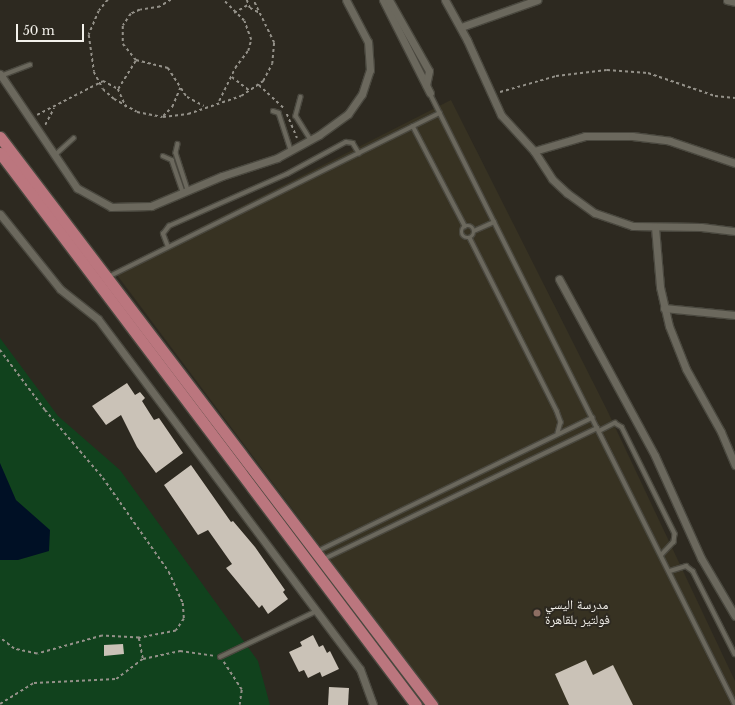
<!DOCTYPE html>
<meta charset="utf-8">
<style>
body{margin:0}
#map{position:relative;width:735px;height:705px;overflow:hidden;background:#2d2920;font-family:"Libre Baskerville","Noto Naskh Arabic",serif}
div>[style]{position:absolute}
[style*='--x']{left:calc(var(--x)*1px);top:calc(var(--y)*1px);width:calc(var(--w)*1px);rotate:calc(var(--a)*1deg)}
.built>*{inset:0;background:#373222}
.green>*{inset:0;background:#11421d}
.water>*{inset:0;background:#001025}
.building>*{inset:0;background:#cac2b7}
.path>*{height:1.5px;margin-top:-0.75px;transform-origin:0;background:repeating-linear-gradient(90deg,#949189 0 3px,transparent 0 6px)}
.roads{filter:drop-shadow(1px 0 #4a483f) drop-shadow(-1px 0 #4a483f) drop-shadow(0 1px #4a483f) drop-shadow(0 -1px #4a483f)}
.lane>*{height:3.5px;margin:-1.75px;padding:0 1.75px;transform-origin:1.75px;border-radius:1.75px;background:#6b685d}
.lane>.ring{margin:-1.75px;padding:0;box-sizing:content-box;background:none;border:3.5px solid #6b685d;border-radius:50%}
.street>*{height:7px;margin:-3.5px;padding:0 3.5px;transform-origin:3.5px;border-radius:3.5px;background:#6b685d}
.primary>*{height:11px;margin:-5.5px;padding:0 5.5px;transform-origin:5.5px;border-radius:5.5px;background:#bb767e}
.dots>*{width:11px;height:11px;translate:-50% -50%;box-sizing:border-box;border:2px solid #2d2920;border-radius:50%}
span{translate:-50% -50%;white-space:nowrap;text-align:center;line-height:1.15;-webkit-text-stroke:4px #2d2920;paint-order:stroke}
.poi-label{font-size:13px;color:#f3f1eb}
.left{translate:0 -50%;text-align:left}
.scale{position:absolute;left:16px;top:24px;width:68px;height:18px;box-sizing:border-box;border:2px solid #f3f1eb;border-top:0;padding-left:5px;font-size:12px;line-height:14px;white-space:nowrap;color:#f3f1eb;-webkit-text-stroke:3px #2d2920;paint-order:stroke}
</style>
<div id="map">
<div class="built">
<div style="clip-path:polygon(451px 100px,607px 410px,735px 681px,735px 705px,439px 705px,114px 271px)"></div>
</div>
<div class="green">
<div style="clip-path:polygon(0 338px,58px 416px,120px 470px,258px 661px,270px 705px,0 705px)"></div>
</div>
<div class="water">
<div style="clip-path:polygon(0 463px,16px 500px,50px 530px,49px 551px,18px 560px,0 560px)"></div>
</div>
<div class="building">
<div style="clip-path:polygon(127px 383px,135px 395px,140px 392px,145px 398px,142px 401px,154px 420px,159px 418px,183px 453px,156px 473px,137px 447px,121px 415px,106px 425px,92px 406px)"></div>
<div style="clip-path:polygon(191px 465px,231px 522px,233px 521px,255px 547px,285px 590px,283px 592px,288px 599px,268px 614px,262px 605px,259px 608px,226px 568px,232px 564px,208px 530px,198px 535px,164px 485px)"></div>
<div style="clip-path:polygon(313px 635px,319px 647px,323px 645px,327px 653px,330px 651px,339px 669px,322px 677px,320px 672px,308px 678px,304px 670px,299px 672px,289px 652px,302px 646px,300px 642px)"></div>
<div style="clip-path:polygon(123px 644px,124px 654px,104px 656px,104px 645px)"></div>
<div style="clip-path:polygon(586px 660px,593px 675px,613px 665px,633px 705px,569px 705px,555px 674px)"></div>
<div style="clip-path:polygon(329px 687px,349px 688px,348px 705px,328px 705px)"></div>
</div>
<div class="path">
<div style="--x:108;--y:0;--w:14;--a:129"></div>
<div style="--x:99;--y:11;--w:26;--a:113"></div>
<div style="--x:89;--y:35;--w:37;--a:82"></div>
<div style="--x:94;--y:72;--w:19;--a:62"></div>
<div style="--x:103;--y:89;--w:15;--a:42"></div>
<div style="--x:114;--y:99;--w:26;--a:29"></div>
<div style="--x:137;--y:112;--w:26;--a:11"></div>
<div style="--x:163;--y:117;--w:25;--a:-7"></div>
<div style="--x:188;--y:114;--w:56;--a:-18.8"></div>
<div style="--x:241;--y:96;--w:27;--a:-34"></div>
<div style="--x:263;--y:81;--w:19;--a:-62"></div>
<div style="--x:272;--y:64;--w:21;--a:-85"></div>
<div style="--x:274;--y:43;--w:48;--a:-116"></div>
<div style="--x:171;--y:0;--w:13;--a:148"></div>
<div style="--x:160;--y:7;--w:20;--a:171"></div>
<div style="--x:140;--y:10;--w:10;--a:156"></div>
<div style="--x:131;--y:14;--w:14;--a:124"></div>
<div style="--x:123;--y:26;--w:18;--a:90"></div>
<div style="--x:123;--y:44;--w:21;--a:51"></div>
<div style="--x:136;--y:60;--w:33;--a:14"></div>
<div style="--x:168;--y:68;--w:35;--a:57"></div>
<div style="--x:187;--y:97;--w:19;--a:28"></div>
<div style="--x:247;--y:0;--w:9;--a:69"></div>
<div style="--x:250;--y:8;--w:11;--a:27"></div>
<div style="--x:234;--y:13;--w:16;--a:-30"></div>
<div style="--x:232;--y:77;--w:23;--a:38"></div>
<div style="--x:259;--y:85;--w:35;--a:43"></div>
<div style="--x:118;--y:89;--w:34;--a:-58"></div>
<div style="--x:500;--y:92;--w:58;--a:-15.9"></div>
<div style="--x:556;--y:76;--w:51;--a:-6.7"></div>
<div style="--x:607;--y:70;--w:41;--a:4.2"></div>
<div style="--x:648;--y:73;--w:71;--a:18.9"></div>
<div style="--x:715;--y:96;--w:20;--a:6"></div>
<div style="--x:219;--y:101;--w:37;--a:-64"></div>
<div style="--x:235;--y:68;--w:21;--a:-53"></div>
<div style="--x:248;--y:51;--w:11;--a:-75"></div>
<div style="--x:251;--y:40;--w:20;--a:-110"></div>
<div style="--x:244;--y:21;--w:30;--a:-135"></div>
<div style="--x:287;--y:114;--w:26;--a:67"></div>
<div style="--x:37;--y:115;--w:74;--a:-27.3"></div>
<div style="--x:103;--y:81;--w:17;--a:28"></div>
<div style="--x:118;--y:89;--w:20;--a:66"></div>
<div style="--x:163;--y:116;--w:13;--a:-45"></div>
<div style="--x:172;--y:107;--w:21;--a:-67"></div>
<div style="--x:45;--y:125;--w:19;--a:-62"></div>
<div style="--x:0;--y:350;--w:75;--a:53.1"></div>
<div style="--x:45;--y:410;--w:89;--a:49.5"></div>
<div style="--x:103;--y:478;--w:115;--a:54.9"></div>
<div style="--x:169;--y:572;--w:34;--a:66"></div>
<div style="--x:183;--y:603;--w:16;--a:86"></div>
<div style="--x:184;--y:619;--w:14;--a:124"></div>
<div style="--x:176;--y:631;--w:38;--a:169"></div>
<div style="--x:139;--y:638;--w:37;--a:-177"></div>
<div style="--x:102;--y:636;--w:67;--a:164.5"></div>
<div style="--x:37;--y:654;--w:24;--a:-168"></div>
<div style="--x:14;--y:649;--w:18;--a:-142"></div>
<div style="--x:139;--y:638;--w:21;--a:79"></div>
<div style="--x:224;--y:662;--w:33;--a:57"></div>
<div style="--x:242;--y:690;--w:15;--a:98"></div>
<div style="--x:0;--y:704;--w:40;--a:-32"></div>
<div style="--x:34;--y:683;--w:82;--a:-2.8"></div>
<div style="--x:116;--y:679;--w:34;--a:-37"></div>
<div style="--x:143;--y:659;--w:38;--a:-12"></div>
<div style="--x:180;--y:651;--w:35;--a:8"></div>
</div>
<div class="roads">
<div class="lane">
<div style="--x:1;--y:76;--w:31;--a:-21"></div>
<div style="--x:430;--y:93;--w:683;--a:63.47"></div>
<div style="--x:301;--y:97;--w:20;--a:105"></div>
<div style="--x:296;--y:116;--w:28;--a:58"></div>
<div style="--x:273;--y:111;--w:6;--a:18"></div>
<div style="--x:279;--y:113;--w:39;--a:72"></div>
<div style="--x:413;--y:126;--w:113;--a:62.5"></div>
<div style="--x:178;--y:144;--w:9;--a:103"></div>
<div style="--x:176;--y:153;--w:39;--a:72"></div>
<div style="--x:55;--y:155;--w:25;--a:-42"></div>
<div style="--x:163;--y:156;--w:10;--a:24"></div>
<div style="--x:172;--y:160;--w:34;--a:71"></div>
<div class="ring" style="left:462px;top:226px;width:8.5px;height:8.5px"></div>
<div style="--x:474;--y:231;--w:22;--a:-24"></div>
<div style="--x:470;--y:238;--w:194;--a:63.3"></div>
<div style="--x:557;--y:411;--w:12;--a:70"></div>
<div style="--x:561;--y:422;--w:11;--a:105"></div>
<div style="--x:168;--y:247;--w:14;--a:-111"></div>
<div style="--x:163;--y:234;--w:10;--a:-53"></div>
<div style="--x:169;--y:226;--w:129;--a:-23.8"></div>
<div style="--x:287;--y:174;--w:67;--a:-28.5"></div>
<div style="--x:346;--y:142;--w:7;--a:8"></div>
<div style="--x:353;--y:143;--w:12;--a:59"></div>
<div style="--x:108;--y:277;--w:370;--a:-26.3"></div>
<div style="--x:599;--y:431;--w:18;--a:-27"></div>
<div style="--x:615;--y:423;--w:8;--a:30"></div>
<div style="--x:622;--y:427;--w:119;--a:63.6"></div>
<div style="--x:675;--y:534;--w:8;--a:97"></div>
<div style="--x:674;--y:542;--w:18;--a:133"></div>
<div style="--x:318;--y:551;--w:305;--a:-25.9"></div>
<div style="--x:324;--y:559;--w:303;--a:-25.6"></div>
<div style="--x:670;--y:571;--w:17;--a:-17"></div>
<div style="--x:686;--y:566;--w:9;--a:36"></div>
<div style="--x:693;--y:571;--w:93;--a:63.2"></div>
<div style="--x:220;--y:657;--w:107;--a:-25.4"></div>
</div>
<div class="street">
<div style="--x:383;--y:0;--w:104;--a:63.2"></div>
<div style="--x:389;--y:0;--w:81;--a:60.6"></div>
<div style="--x:429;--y:71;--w:14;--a:102"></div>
<div style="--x:445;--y:0;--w:46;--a:61.2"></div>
<div style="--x:467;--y:40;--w:82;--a:65.6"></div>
<div style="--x:501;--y:115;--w:49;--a:47.5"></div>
<div style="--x:534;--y:151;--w:33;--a:57"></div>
<div style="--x:552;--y:179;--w:21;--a:43"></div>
<div style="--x:567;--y:193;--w:34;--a:36"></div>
<div style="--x:595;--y:213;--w:40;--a:18.9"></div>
<div style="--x:633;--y:226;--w:68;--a:0.8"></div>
<div style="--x:701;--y:227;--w:34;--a:7"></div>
<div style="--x:727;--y:0;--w:8;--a:14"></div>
<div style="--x:461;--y:27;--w:81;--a:-19.6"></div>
<div style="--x:0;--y:74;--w:138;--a:56"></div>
<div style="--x:77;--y:188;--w:39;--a:29"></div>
<div style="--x:111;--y:207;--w:40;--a:-1.4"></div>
<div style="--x:151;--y:206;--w:77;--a:-22.9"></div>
<div style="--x:222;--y:176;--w:58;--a:-18.1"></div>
<div style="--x:277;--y:158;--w:48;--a:-28.7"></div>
<div style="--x:319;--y:135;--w:36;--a:-36"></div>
<div style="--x:348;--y:114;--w:24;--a:-55"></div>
<div style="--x:362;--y:94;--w:25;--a:-72"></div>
<div style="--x:370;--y:70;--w:28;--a:-94"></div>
<div style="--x:368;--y:42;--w:47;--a:-117.6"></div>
<div style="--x:534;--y:151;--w:53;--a:-16.4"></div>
<div style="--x:585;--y:136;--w:47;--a:0"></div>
<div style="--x:632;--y:136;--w:38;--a:7"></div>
<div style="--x:670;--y:141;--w:69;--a:18.7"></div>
<div style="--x:0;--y:214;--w:96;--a:51.3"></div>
<div style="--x:60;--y:289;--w:48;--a:38.3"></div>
<div style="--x:98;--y:319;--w:437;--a:53.2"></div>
<div style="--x:360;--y:669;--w:38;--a:70"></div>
<div style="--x:655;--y:227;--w:60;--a:85.2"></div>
<div style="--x:660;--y:287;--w:40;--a:77"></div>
<div style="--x:669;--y:326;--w:46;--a:68.4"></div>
<div style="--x:686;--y:369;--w:72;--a:60.9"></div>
<div style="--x:721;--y:432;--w:36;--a:67"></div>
<div style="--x:559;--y:279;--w:201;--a:61.5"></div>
<div style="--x:655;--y:456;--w:112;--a:65.7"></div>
<div style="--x:701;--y:558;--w:67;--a:59.6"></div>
<div style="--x:664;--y:308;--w:71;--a:5.6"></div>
</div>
<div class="primary">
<div style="--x:0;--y:137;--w:714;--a:52.74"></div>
<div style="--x:0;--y:153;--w:691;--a:53"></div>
</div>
</div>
<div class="dots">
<div style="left:537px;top:613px;background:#8d6e63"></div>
</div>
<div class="poi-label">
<span class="left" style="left:545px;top:613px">مدرسة اليسي<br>فولتير بلقاهرة</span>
</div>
<div class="scale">50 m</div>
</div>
